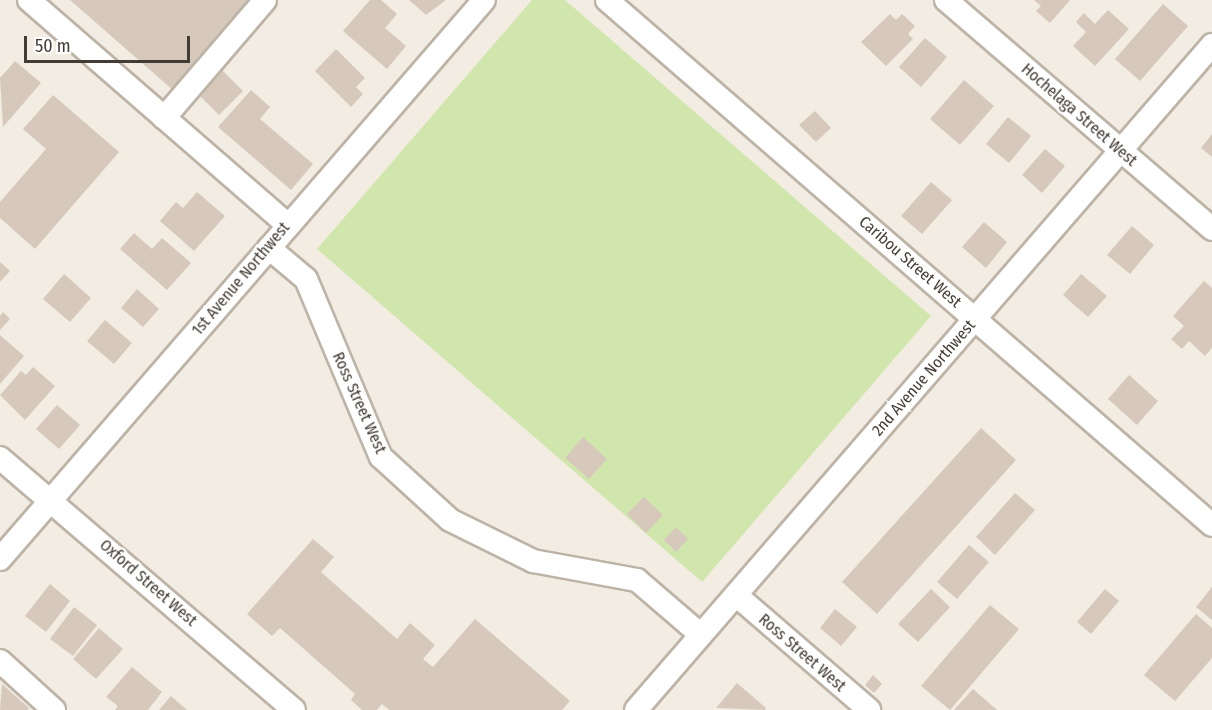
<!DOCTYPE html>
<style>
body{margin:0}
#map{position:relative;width:1212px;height:710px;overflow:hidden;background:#f2ece3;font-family:"Fira Sans Condensed",sans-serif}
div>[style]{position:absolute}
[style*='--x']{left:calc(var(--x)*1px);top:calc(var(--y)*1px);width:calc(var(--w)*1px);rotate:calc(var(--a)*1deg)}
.green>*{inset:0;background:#d1e6ac}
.building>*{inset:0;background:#d6c9bc}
.roads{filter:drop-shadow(2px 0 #bdb3a6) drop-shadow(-2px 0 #bdb3a6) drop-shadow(0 2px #bdb3a6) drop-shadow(0 -2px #bdb3a6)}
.minor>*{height:22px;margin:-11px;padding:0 11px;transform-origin:11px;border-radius:11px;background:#fff}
span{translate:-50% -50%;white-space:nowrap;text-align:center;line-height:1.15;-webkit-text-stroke:5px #fff;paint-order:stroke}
.street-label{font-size:16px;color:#433c34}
.scale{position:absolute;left:24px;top:36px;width:166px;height:27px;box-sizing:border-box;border:3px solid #433c34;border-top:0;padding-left:8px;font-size:18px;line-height:21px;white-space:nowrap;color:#433c34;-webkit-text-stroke:4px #fff;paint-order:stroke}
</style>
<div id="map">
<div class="green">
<div style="clip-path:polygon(532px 0,565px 0,931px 316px,702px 582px,317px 249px)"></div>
</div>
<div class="building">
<div style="clip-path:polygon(70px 0,255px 0,174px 91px)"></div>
<div style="clip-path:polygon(370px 0,381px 0,397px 14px,385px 28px,406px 46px,387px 69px,343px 31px)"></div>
<div style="clip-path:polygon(409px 0,446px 0,426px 15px)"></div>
<div style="clip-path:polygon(1034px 0,1070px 0,1050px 23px,1036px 11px,1041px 6px)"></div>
<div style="clip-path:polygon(1163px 4px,1188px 26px,1140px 81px,1115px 59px)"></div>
<div style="clip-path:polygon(1108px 10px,1129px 29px,1095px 66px,1073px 46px,1086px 32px,1076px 22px,1084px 13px,1095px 24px)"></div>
<div style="clip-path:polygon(890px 14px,896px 20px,902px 14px,915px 26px,908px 34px,913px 39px,886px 66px,861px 42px)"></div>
<div style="clip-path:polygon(925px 38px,947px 57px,921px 87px,899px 67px)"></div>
<div style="clip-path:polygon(336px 49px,365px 78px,356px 87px,363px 94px,351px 107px,315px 71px)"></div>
<div style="clip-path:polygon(15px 61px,41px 83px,3px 127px,0 78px)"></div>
<div style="clip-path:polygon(220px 68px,243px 91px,219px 115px,196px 92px)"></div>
<div style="clip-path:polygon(964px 80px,994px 106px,960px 145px,930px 119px)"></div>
<div style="clip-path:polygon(251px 90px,270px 107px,260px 119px,313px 164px,291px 190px,218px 127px)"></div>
<div style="clip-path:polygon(53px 95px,119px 152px,35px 249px,0 218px,0 202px,46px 149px,23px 129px)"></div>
<div style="clip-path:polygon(815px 111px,831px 128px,816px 142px,799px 125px)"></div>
<div style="clip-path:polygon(1008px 117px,1031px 136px,1009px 163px,986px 144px)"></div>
<div style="clip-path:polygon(1212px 134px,1212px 157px,1201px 148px)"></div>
<div style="clip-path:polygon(1045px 149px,1065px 166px,1042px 193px,1022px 175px)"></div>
<div style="clip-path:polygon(931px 182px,952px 200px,922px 234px,901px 216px)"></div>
<div style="clip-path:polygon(197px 192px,225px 216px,194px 251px,160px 221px,176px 202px,183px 208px)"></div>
<div style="clip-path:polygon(984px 222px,1007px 242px,986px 268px,962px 247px)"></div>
<div style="clip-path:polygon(1132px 226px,1154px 245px,1130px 274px,1107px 255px)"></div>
<div style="clip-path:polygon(134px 233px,152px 249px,162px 238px,191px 263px,167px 290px,120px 249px)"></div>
<div style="clip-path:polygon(0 262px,10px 271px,0 282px)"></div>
<div style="clip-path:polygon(64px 274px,91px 298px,70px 322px,43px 299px)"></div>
<div style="clip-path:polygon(1081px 274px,1107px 296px,1088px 317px,1063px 295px)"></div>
<div style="clip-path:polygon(1204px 281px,1212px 288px,1212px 348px,1205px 356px,1189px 341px,1182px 349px,1171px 339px,1184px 326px,1173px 316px)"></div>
<div style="clip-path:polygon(137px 289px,159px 309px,143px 327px,121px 308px)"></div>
<div style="clip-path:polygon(3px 312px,10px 319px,0 330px,0 316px)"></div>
<div style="clip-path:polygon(105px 320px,132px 343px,114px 364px,87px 341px)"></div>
<div style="clip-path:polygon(0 335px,24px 356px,0 384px)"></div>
<div style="clip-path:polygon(33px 367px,55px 386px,25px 420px,0 395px,21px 371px,26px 375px)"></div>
<div style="clip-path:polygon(1129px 375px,1158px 401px,1137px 425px,1108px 399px)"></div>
<div style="clip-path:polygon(57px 405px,80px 425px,59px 449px,36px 429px)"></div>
<div style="clip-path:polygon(981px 428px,1016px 460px,877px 614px,842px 582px)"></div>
<div style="clip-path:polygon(583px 437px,607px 459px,589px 479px,565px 458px)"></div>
<div style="clip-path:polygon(1015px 493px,1035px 510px,995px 555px,976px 537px)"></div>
<div style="clip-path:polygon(644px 497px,663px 515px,646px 533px,627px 514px)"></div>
<div style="clip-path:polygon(676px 527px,688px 539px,676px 552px,664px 540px)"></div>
<div style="clip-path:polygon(313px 539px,334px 557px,321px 572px,397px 639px,410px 623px,435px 645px,423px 659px,433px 667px,475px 619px,570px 701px,562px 710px,389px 710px,382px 704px,377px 710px,362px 710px,351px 700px,355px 694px,280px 628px,272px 636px,247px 614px)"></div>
<div style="clip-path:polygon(969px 545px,989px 562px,957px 599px,937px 582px)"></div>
<div style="clip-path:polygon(50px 584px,70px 601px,46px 632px,25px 616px)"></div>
<div style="clip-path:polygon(1212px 587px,1212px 620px,1196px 607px)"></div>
<div style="clip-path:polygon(931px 589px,950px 607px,918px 642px,898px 624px)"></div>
<div style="clip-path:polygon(1105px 589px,1119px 601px,1091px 634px,1077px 622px)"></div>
<div style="clip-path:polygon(990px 605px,1019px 629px,950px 710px,921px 686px)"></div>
<div style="clip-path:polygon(74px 607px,97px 625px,73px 656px,50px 639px)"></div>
<div style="clip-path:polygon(835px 609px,857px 627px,841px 646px,820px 628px)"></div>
<div style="clip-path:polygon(1196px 614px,1212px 628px,1212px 658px,1175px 701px,1144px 675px)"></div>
<div style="clip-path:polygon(99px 628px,123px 649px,96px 679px,73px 659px)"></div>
<div style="clip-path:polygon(132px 667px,162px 692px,148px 710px,115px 710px,118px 706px,106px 697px)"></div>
<div style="clip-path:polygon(873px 675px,882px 684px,874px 693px,865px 685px)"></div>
<div style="clip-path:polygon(737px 683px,766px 708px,765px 710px,716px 708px)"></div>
<div style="clip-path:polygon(2px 684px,29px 708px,28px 710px,0 710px)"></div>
<div style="clip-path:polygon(973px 689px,997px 710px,954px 710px)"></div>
<div style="clip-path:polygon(171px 696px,187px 710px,159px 710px)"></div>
</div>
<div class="roads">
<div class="minor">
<div style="--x:29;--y:0;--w:342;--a:41"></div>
<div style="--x:607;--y:0;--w:801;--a:40.95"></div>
<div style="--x:946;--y:0;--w:351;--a:40.7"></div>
<div style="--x:164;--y:118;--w:155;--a:-49.4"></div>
<div style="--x:269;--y:248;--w:48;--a:40"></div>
<div style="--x:306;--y:279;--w:193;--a:67.2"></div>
<div style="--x:381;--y:457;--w:93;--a:42.4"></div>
<div style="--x:450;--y:520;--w:93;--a:26.3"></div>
<div style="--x:533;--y:561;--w:106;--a:10.4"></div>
<div style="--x:637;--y:580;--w:84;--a:40.7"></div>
<div style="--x:0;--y:458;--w:387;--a:40.6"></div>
<div style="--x:0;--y:559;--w:739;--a:-49.11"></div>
<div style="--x:736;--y:595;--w:176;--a:40.8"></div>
<div style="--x:0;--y:661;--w:73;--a:42.2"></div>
<div style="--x:636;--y:710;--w:880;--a:-49.1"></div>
</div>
</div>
<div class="street-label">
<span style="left:1079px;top:115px;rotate:41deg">Hochelaga Street West</span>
<span style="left:910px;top:262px;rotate:41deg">Caribou Street West</span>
<span style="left:241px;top:279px;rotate:-50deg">1st Avenue Northwest</span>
<span style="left:924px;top:378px;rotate:-49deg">2nd Avenue Northwest</span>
<span style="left:359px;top:403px;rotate:66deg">Ross Street West</span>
<span style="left:148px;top:583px;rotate:41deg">Oxford Street West</span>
<span style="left:802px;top:653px;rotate:41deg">Ross Street West</span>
</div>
<div class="scale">50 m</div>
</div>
